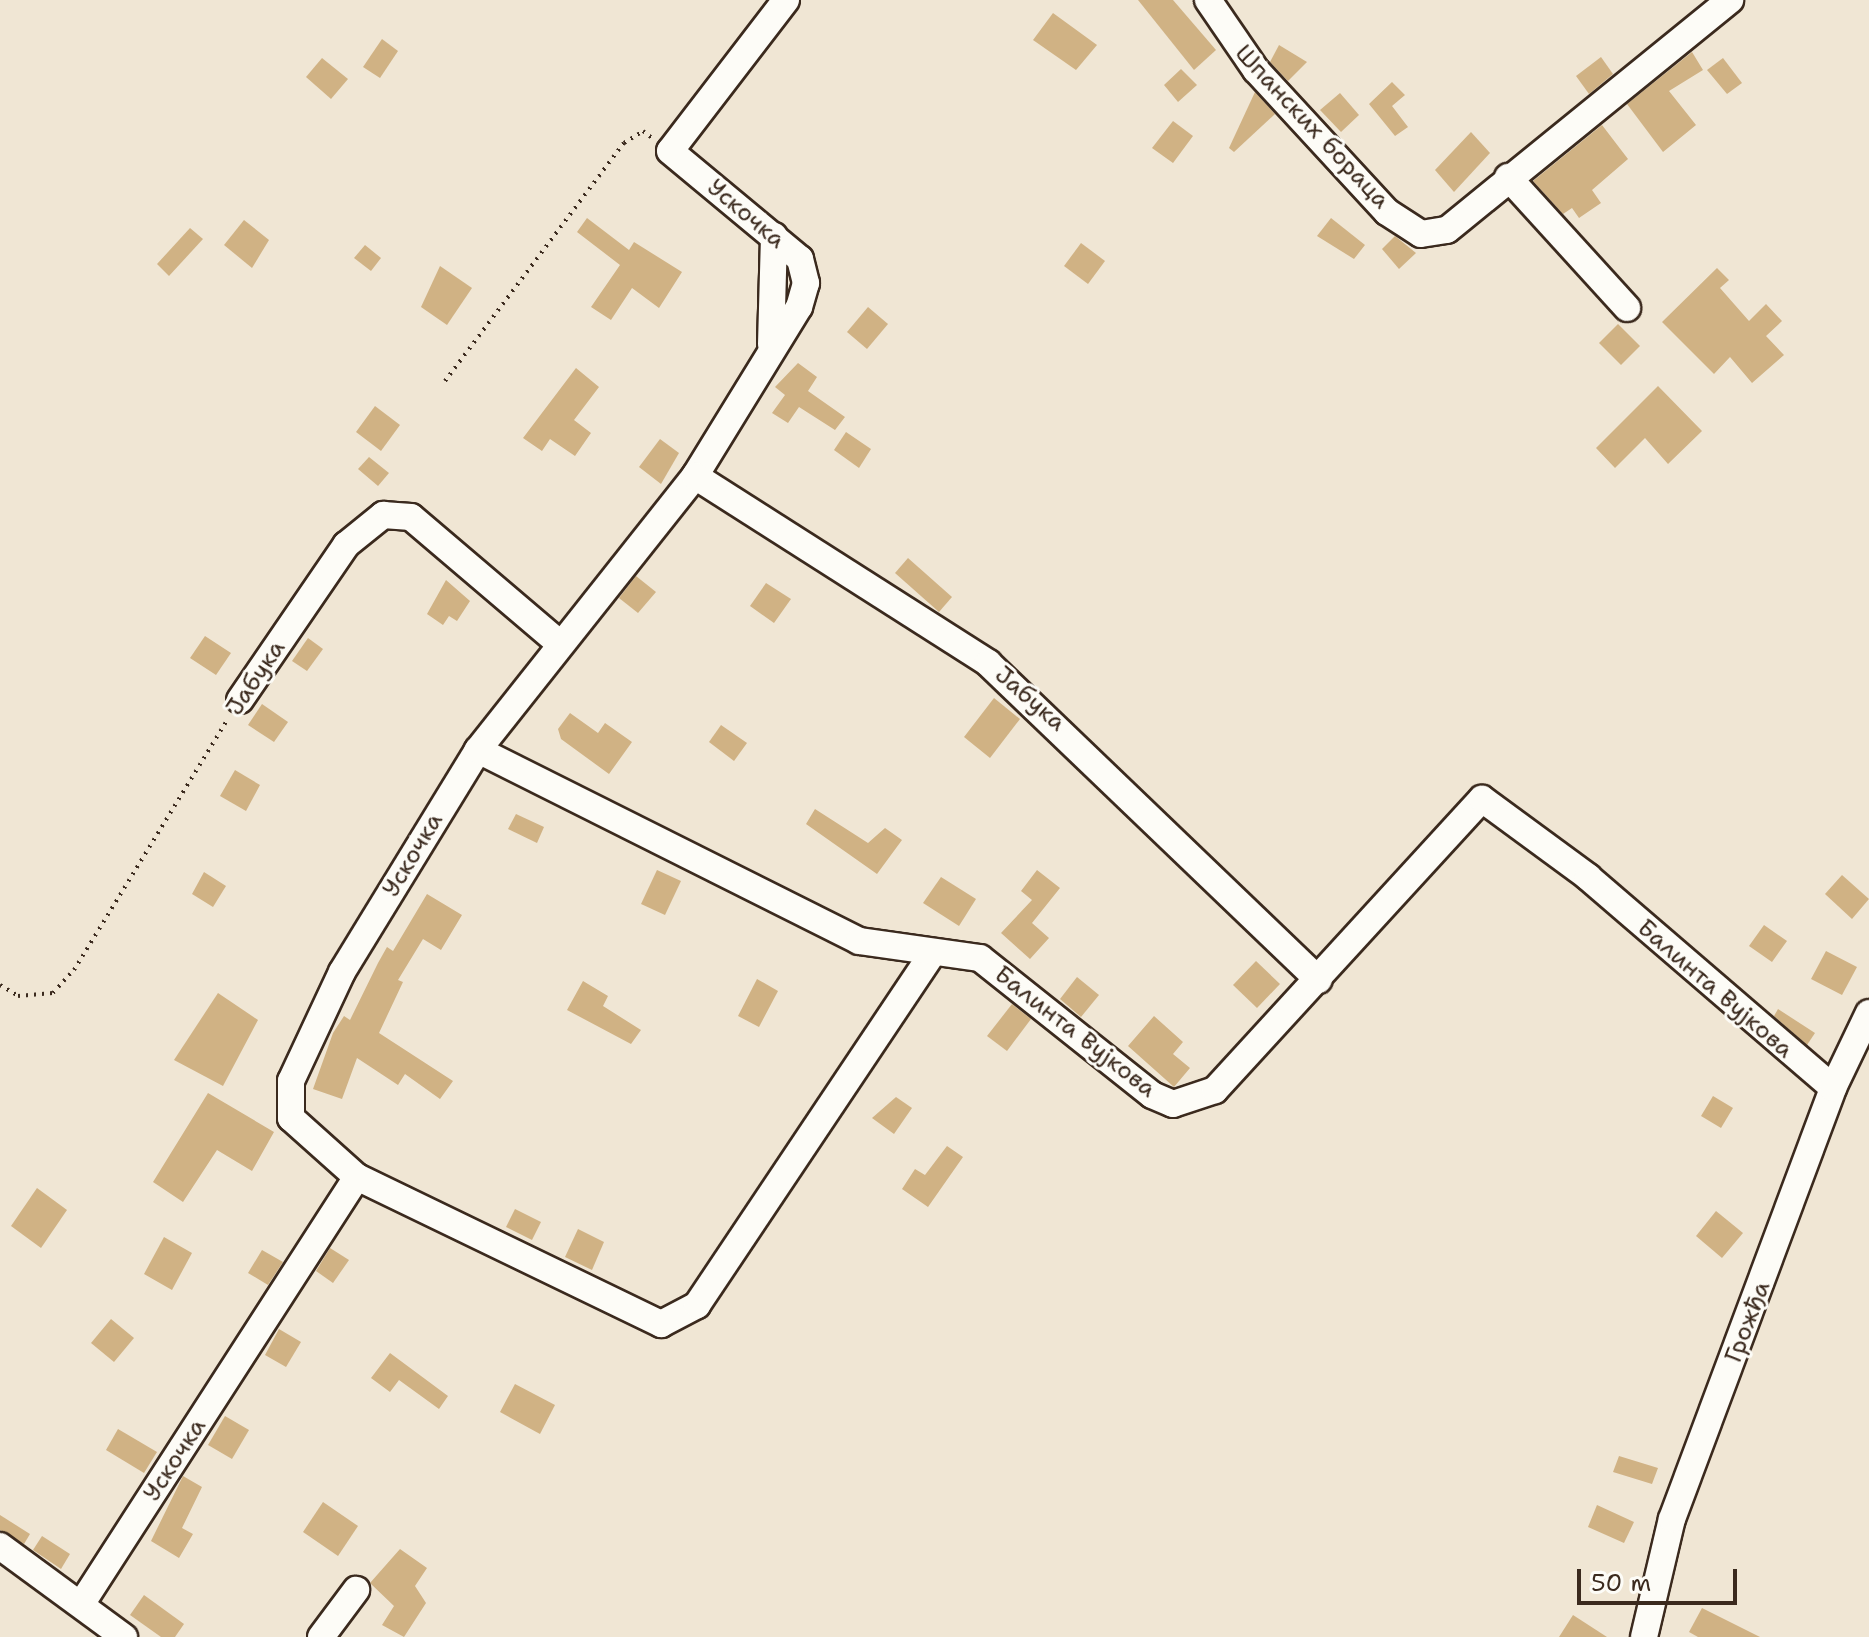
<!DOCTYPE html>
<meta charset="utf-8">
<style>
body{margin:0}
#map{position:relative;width:1869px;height:1637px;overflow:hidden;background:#f0e6d4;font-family:"Shantell Sans",sans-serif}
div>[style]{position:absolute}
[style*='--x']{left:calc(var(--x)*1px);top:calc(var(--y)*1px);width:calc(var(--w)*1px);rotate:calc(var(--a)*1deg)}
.building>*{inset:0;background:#d0b284}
.path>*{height:4px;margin-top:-2px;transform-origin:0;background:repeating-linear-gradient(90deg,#3b2a1e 0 2px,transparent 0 8px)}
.roads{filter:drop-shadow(2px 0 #3b2a1e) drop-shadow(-2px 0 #3b2a1e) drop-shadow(0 2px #3b2a1e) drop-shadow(0 -2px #3b2a1e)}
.street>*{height:26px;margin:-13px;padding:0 13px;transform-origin:13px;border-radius:13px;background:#fdfcf7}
span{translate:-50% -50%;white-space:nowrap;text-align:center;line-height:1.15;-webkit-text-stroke:6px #fdfcf7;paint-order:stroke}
.street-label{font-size:24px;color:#3b2a1e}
.scale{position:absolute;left:1577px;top:1569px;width:160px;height:36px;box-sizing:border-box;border:4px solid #3b2a1e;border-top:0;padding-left:10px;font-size:24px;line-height:28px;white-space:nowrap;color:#3b2a1e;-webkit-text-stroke:6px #fdfcf7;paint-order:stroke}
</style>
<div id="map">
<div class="building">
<div style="clip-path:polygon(1138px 0,1173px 0,1216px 50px,1194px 70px)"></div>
<div style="clip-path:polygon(1053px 13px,1097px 45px,1076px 70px,1033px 40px)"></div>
<div style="clip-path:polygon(382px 39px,398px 51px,380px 78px,363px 67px)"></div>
<div style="clip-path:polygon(1279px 45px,1307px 62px,1288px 81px,1270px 62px)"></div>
<div style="clip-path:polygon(1692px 52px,1703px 70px,1669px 91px,1696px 125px,1663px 152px,1627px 104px)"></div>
<div style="clip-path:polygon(1601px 57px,1613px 74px,1589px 94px,1576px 76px)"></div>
<div style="clip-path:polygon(322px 58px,348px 79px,331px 99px,306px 77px)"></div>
<div style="clip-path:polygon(1723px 58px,1742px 83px,1727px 94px,1707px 70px)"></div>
<div style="clip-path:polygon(1181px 69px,1197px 85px,1178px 102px,1164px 85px)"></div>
<div style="clip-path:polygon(1392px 82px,1405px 95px,1392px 106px,1408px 127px,1395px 136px,1369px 104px)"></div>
<div style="clip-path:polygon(1255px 92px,1275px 114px,1234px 152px,1229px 148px)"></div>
<div style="clip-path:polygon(1340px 93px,1359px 115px,1341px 132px,1320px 110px)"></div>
<div style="clip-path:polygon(1173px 121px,1193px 136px,1173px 163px,1152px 148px)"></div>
<div style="clip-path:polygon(1602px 125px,1628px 159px,1592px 190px,1601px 203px,1579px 218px,1572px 208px,1563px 214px,1533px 181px)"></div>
<div style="clip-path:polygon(1471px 132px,1490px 153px,1454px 192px,1435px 170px)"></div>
<div style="clip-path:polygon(587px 218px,629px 250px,634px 242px,682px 272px,659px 308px,632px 288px,611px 320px,591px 307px,620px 265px,577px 232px)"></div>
<div style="clip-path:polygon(1331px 218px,1365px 245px,1354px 259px,1317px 236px)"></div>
<div style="clip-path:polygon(244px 220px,269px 240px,252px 268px,224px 245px)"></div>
<div style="clip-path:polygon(190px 228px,203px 239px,169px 276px,157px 264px)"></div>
<div style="clip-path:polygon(1395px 236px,1416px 253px,1399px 269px,1382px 249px)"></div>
<div style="clip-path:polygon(1081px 243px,1105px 261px,1088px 284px,1064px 266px)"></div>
<div style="clip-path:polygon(365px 245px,381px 258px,371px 271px,354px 258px)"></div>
<div style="clip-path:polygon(440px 266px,472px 288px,447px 325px,421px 307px)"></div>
<div style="clip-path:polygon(1717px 268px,1729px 280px,1720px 288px,1749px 321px,1766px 304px,1782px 321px,1766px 336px,1784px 355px,1752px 383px,1730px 357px,1714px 374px,1662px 322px)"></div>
<div style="clip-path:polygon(868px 307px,888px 324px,867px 349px,847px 332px)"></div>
<div style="clip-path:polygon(1618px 324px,1640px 346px,1621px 365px,1599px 343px)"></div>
<div style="clip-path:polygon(798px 363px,817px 377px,808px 391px,845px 417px,835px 430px,799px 407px,788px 423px,772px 413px,785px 395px,775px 387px)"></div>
<div style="clip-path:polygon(576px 368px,599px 387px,574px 420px,591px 433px,575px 456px,550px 439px,542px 451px,523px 438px)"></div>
<div style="clip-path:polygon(1658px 386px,1702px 431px,1668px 464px,1645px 438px,1615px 468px,1596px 448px)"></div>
<div style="clip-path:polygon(375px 406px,400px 425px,381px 451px,356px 432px)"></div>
<div style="clip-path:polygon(846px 432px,871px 449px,859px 468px,834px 450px)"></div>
<div style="clip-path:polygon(660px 439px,679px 453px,661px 484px,639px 467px)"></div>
<div style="clip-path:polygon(369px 457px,389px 473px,378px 486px,358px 469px)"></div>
<div style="clip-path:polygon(908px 558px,952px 597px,939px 612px,895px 573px)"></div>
<div style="clip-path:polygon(636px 576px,656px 592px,638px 613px,619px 598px)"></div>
<div style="clip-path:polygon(446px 580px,470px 601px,457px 621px,449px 616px,443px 625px,427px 614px)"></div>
<div style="clip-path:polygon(766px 583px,791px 599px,774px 623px,750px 606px)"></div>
<div style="clip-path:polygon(205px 636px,231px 653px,216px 675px,190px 658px)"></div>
<div style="clip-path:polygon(308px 638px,323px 649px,307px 671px,292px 661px)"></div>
<div style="clip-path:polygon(994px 698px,1020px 719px,990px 758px,964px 737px)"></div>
<div style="clip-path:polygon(262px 704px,288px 722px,274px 742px,248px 725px)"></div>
<div style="clip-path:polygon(570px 713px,598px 733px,605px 723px,632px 742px,609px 774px,561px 739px,558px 729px)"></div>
<div style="clip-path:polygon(721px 725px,747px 743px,734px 761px,709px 742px)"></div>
<div style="clip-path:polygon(235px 770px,260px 785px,246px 811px,220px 796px)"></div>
<div style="clip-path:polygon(815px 809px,868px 843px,885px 828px,902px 840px,877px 874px,806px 824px)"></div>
<div style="clip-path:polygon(516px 814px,544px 827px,537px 843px,508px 829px)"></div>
<div style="clip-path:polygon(657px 870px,681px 881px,665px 915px,641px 904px)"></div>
<div style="clip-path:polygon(1037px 870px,1060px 888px,1032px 923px,1049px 938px,1030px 959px,1001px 933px,1032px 900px,1021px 891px)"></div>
<div style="clip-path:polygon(204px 872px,226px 886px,213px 907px,192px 894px)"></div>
<div style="clip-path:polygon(1842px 875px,1869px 899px,1852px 919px,1825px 894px)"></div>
<div style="clip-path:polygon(941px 877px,976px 899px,959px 926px,923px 903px)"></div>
<div style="clip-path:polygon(427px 894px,462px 915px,441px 950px,423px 939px,398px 980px,403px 982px,379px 1033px,453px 1081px,440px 1099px,405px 1074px,398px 1085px,357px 1058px,342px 1099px,313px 1089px,333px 1033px,344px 1016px,350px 1020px,378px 963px,387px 947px,393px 951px)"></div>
<div style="clip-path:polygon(1764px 925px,1787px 941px,1772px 962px,1749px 946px)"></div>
<div style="clip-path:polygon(1826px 951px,1857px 967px,1842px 995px,1811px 979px)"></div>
<div style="clip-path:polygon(1256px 961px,1280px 984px,1257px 1008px,1233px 985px)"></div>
<div style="clip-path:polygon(1077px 977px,1099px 995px,1081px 1017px,1060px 999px)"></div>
<div style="clip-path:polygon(757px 979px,778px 991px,759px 1027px,738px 1016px)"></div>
<div style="clip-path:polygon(583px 981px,608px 996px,603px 1006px,641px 1030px,631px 1044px,567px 1010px)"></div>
<div style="clip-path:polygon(218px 993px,258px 1020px,223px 1086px,174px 1060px)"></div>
<div style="clip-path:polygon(1012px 1004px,1031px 1019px,1007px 1051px,987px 1036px)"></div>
<div style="clip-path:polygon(1778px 1009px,1815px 1033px,1807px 1045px,1774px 1016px)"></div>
<div style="clip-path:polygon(1154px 1016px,1183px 1042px,1173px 1054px,1190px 1068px,1174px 1087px,1128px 1046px)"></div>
<div style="clip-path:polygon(208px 1093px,274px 1132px,252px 1171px,217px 1150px,183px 1202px,153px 1182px)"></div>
<div style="clip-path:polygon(1713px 1096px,1733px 1108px,1721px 1128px,1701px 1116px)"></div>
<div style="clip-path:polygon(896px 1097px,912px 1108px,894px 1134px,872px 1118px)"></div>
<div style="clip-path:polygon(947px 1146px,963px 1157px,928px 1207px,902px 1189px,915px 1169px,925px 1175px)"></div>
<div style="clip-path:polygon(37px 1188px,67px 1210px,41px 1248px,11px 1226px)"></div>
<div style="clip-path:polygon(515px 1209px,541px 1222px,532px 1240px,506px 1227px)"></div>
<div style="clip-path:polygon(1716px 1211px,1743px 1233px,1722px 1258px,1696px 1236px)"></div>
<div style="clip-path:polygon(578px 1229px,604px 1242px,592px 1270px,565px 1257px)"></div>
<div style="clip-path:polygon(164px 1237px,192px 1253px,172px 1290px,144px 1274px)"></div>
<div style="clip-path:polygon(330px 1248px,349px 1260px,333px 1283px,316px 1271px)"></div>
<div style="clip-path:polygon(262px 1250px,283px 1262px,268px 1285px,248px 1273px)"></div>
<div style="clip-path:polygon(111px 1319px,134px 1338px,114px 1362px,91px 1343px)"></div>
<div style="clip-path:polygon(279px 1329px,301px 1342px,286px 1367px,265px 1355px)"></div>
<div style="clip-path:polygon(390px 1353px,448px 1396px,439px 1409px,399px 1380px,390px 1392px,371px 1378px)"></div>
<div style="clip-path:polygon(515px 1384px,555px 1405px,540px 1434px,500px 1412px)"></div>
<div style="clip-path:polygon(225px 1416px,249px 1430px,232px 1459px,208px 1445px)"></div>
<div style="clip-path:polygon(118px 1429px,157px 1452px,144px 1473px,106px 1450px)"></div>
<div style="clip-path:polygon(1619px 1456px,1658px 1468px,1652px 1484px,1613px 1472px)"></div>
<div style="clip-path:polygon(183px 1476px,202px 1487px,182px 1528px,193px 1534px,179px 1558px,151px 1541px)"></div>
<div style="clip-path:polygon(323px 1502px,358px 1526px,338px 1556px,303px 1532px)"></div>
<div style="clip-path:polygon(1597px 1505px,1634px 1522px,1624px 1543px,1588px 1527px)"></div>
<div style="clip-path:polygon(0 1515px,30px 1534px,24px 1544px,0 1530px)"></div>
<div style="clip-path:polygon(42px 1536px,70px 1554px,61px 1569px,33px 1550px)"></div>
<div style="clip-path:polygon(400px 1549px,427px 1568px,415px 1586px,426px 1603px,404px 1637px,382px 1625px,394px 1606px,370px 1583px)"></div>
<div style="clip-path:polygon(144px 1595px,184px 1624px,175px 1637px,161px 1637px,130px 1615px)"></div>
<div style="clip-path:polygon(1702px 1608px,1760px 1637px,1698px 1637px,1689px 1632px)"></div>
<div style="clip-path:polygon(1573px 1615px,1607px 1637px,1559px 1637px)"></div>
</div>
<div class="path">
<div style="--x:445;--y:381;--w:298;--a:-53.1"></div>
<div style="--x:624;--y:143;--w:22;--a:-32"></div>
<div style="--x:643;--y:131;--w:11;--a:38"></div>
<div style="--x:0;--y:985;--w:21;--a:31"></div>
<div style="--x:18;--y:996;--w:35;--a:-5"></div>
<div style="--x:53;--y:993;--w:31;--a:-48"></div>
<div style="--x:74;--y:970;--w:294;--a:-58.5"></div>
</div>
<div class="roads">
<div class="street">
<div style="--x:786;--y:0;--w:190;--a:127.5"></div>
<div style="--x:670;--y:151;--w:169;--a:39.7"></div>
<div style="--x:800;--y:259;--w:25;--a:76"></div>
<div style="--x:806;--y:283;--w:25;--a:106"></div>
<div style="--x:799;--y:307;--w:198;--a:121.6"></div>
<div style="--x:695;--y:476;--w:350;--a:128.4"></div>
<div style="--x:478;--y:750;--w:260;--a:121.5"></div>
<div style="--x:342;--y:972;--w:120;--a:115.1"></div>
<div style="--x:291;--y:1081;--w:37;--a:90"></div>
<div style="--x:291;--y:1118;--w:89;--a:41.8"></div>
<div style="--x:357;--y:1177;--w:338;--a:25.8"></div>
<div style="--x:661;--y:1324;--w:41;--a:-27.8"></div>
<div style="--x:697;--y:1305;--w:420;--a:-56.2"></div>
<div style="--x:1208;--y:0;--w:85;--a:55.6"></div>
<div style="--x:1256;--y:70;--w:193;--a:47.3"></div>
<div style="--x:1387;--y:212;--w:40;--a:32.9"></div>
<div style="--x:1421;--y:234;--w:26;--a:-9"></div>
<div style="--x:1447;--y:230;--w:365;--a:-39.1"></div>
<div style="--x:1508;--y:177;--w:177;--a:47.7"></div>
<div style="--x:771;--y:344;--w:108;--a:-88.4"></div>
<div style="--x:695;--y:476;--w:348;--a:32.5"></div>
<div style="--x:988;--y:663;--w:458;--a:43.8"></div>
<div style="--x:240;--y:700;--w:188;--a:-55.6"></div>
<div style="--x:346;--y:545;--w:48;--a:-39"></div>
<div style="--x:383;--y:515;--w:28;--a:4"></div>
<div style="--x:411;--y:517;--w:194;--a:40.4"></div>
<div style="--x:478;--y:750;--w:426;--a:26.6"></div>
<div style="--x:859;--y:941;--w:122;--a:8"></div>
<div style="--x:980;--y:958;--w:220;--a:38.5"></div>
<div style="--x:1152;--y:1095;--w:23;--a:23"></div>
<div style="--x:1173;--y:1104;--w:44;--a:-18.4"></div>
<div style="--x:1215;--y:1090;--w:395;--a:-47.5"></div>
<div style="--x:1482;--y:799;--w:132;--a:36.3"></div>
<div style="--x:1588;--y:877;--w:323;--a:40.7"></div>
<div style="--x:0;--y:1546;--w:154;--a:36.3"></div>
<div style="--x:82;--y:1603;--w:507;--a:-57.16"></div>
<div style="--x:321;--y:1637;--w:59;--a:-53.3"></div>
<div style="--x:1644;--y:1637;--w:121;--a:-76.7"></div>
<div style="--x:1672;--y:1519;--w:460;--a:-69.5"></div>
<div style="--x:1833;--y:1088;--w:83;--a:-64.4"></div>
</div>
</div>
<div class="street-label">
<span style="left:1312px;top:127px;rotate:47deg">Шпанских бораца</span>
<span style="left:746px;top:214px;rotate:40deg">Ускочка</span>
<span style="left:256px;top:678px;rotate:-56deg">Јабука</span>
<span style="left:1030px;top:699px;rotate:41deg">Јабука</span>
<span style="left:413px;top:855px;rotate:-59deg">Ускочка</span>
<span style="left:1715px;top:989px;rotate:41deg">Балинта Вујкова</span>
<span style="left:1075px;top:1032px;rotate:38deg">Балинта Вујкова</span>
<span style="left:1748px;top:1322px;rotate:-69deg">Грожђа</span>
<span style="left:175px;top:1460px;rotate:-57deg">Ускочка</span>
</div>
<div class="scale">50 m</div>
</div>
